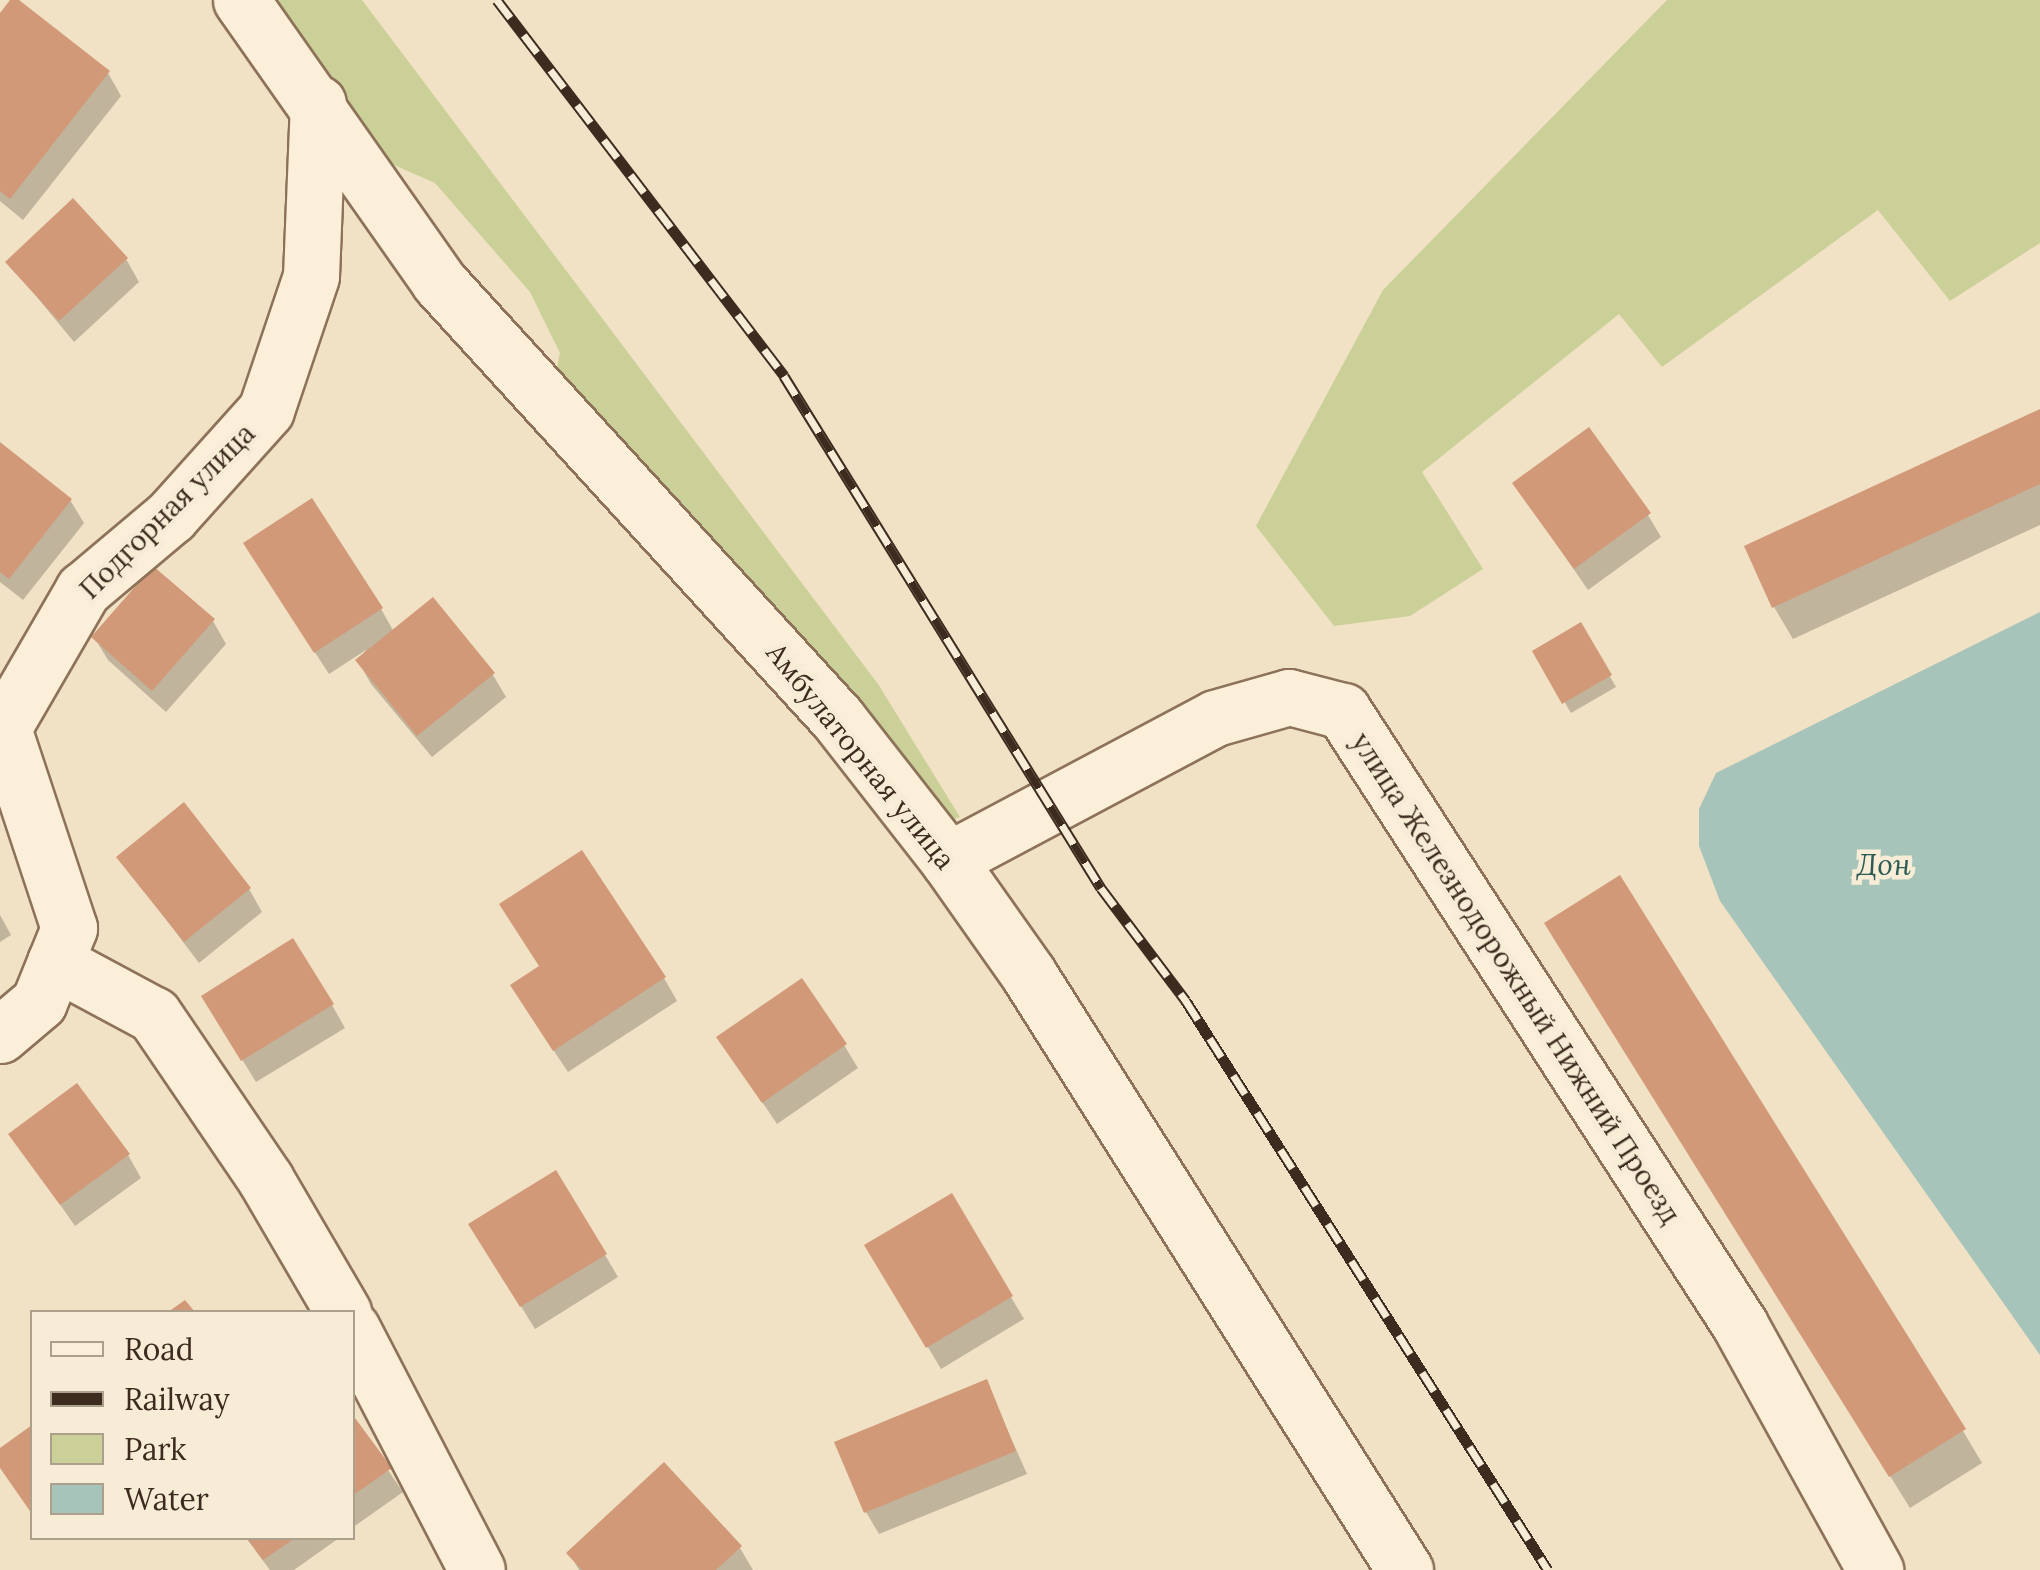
<!DOCTYPE html>
<meta charset="utf-8">
<style>
body{margin:0}
#map{position:relative;width:2040px;height:1570px;overflow:hidden;background:#f1e1c5;font-family:Lora,serif}
div>[style]{position:absolute}
[style*='--x']{left:calc(var(--x)*1px);top:calc(var(--y)*1px);width:calc(var(--w)*1px);rotate:calc(var(--a)*1deg)}
.green>*{inset:0;background:#cbd098}
.water>*{inset:0;background:#a6c4ba}
.shadow>*{inset:0;background:#0003}
.building>*{inset:0;background:#d19978}
.roads{filter:drop-shadow(2px 0 #8d7259) drop-shadow(-2px 0 #8d7259) drop-shadow(0 2px #8d7259) drop-shadow(0 -2px #8d7259)}
.minor>*{height:55px;margin:-27.5px;padding:0 27.5px;transform-origin:27.5px;border-radius:27.5px;background:#fbefd9}
.rail>*{height:11px;margin-top:-5.5px;transform-origin:0;background:repeating-linear-gradient(90deg,#f7ecd5 0 22px,#3c2b1e 0 44px);box-sizing:border-box;border-block:2px solid #3c2b1e}
span{translate:-50% -50%;white-space:nowrap;text-align:center;line-height:1.15;-webkit-text-stroke:9px #f7ecd5;paint-order:stroke}
.street-label{font-size:28px;color:#3c2b1e}
.water-label{font-size:30px;color:#2d5c57;font-style:italic}
.legend{position:absolute;left:30px;top:1310px;width:325px;height:230px;box-sizing:border-box;background:#f7ecd5;border:2px solid #ac9f8c;margin:0;padding:12px 18px;list-style:none;font-size:30px;color:#3c2b1e}
.legend li{display:flex;align-items:center;gap:20px;height:50px}
.legend b{width:50px;border:2px solid #ac9f8c}
</style>
<div id="map">
<div class="green">
<div style="clip-path:polygon(241px 0,362px 0,878px 684px,960px 817px,940px 825px,552px 392px,560px 353px,530px 292px,435px 183px,346px 144px)"></div>
<div style="clip-path:polygon(1667px 0,2040px 0,2040px 243px,1950px 301px,1878px 210px,1662px 367px,1619px 314px,1422px 472px,1483px 569px,1410px 616px,1334px 626px,1256px 526px,1383px 290px)"></div>
</div>
<div class="water">
<div style="clip-path:polygon(2040px 612px,2040px 1355px,1720px 901px,1699px 846px,1699px 809px,1716px 773px)"></div>
</div>
<div class="shadow">
<div style="clip-path:polygon(14px 0,108px 73px,121px 96px,23px 220px,0 201px,0 17px)"></div>
<div style="clip-path:polygon(126px 259px,139px 282px,74px 342px,8px 262px)"></div>
<div style="clip-path:polygon(2040px 412px,2040px 525px,1793px 639px,1774px 607px)"></div>
<div style="clip-path:polygon(0 445px,70px 500px,84px 523px,23px 600px,0 582px)"></div>
<div style="clip-path:polygon(1515px 484px,1648px 515px,1661px 537px,1588px 590px)"></div>
<div style="clip-path:polygon(259px 566px,381px 609px,394px 632px,493px 675px,506px 697px,432px 757px,371px 684px,358px 661px,366px 650px,329px 674px)"></div>
<div style="clip-path:polygon(213px 621px,226px 644px,166px 712px,108px 660px,94px 637px)"></div>
<div style="clip-path:polygon(1580px 625px,1616px 687px,1571px 713px,1535px 652px)"></div>
<div style="clip-path:polygon(119px 857px,249px 889px,262px 912px,199px 963px)"></div>
<div style="clip-path:polygon(0 915px,11px 935px,0 942px)"></div>
<div style="clip-path:polygon(1566px 956px,1963px 1431px,1982px 1463px,1910px 1508px)"></div>
<div style="clip-path:polygon(664px 978px,677px 1001px,568px 1072px,526px 1009px)"></div>
<div style="clip-path:polygon(332px 1005px,345px 1028px,256px 1082px,217px 1019px)"></div>
<div style="clip-path:polygon(719px 1038px,844px 1045px,858px 1068px,777px 1124px)"></div>
<div style="clip-path:polygon(11px 1134px,128px 1155px,141px 1178px,75px 1226px)"></div>
<div style="clip-path:polygon(951px 1196px,1024px 1319px,941px 1369px,868px 1246px)"></div>
<div style="clip-path:polygon(485px 1248px,605px 1255px,618px 1277px,535px 1329px)"></div>
<div style="clip-path:polygon(986px 1382px,1027px 1474px,879px 1534px,866px 1512px)"></div>
<div style="clip-path:polygon(352px 1418px,403px 1492px,352px 1528px)"></div>
<div style="clip-path:polygon(246px 1538px,339px 1538px,294px 1570px,270px 1570px)"></div>
<div style="clip-path:polygon(740px 1548px,753px 1570px,579px 1570px,569px 1553px)"></div>
</div>
<div class="building">
<div style="clip-path:polygon(10px 0,19px 0,110px 71px,10px 199px,0 191px,0 13px)"></div>
<div style="clip-path:polygon(73px 198px,128px 258px,59px 321px,5px 262px)"></div>
<div style="clip-path:polygon(2040px 409px,2040px 484px,1772px 608px,1744px 546px)"></div>
<div style="clip-path:polygon(1589px 427px,1651px 513px,1574px 569px,1512px 483px)"></div>
<div style="clip-path:polygon(0 442px,72px 499px,9px 579px,0 572px)"></div>
<div style="clip-path:polygon(312px 498px,383px 608px,314px 653px,243px 543px)"></div>
<div style="clip-path:polygon(153px 566px,215px 619px,152px 691px,91px 637px)"></div>
<div style="clip-path:polygon(433px 597px,495px 673px,417px 736px,355px 660px)"></div>
<div style="clip-path:polygon(1581px 622px,1612px 675px,1562px 704px,1532px 651px)"></div>
<div style="clip-path:polygon(184px 802px,251px 888px,184px 942px,116px 857px)"></div>
<div style="clip-path:polygon(582px 850px,666px 977px,553px 1051px,510px 985px,539px 966px,499px 904px)"></div>
<div style="clip-path:polygon(1620px 875px,1966px 1429px,1889px 1477px,1544px 923px)"></div>
<div style="clip-path:polygon(293px 938px,334px 1004px,241px 1061px,201px 996px)"></div>
<div style="clip-path:polygon(802px 978px,847px 1044px,762px 1103px,716px 1037px)"></div>
<div style="clip-path:polygon(77px 1083px,130px 1154px,60px 1205px,8px 1134px)"></div>
<div style="clip-path:polygon(556px 1170px,607px 1254px,520px 1307px,468px 1224px)"></div>
<div style="clip-path:polygon(952px 1193px,1013px 1296px,926px 1348px,864px 1245px)"></div>
<div style="clip-path:polygon(185px 1300px,195px 1312px,168px 1312px)"></div>
<div style="clip-path:polygon(987px 1379px,1016px 1451px,864px 1513px,834px 1442px)"></div>
<div style="clip-path:polygon(352px 1414px,392px 1468px,352px 1496px)"></div>
<div style="clip-path:polygon(32px 1425px,32px 1514px,0 1468px,0 1448px)"></div>
<div style="clip-path:polygon(664px 1462px,742px 1546px,716px 1570px,582px 1570px,566px 1553px)"></div>
<div style="clip-path:polygon(247px 1538px,295px 1538px,263px 1560px)"></div>
</div>
<div class="roads">
<div class="minor">
<div style="--x:241;--y:0;--w:345;--a:54.9"></div>
<div style="--x:439;--y:282;--w:592;--a:47.6"></div>
<div style="--x:838;--y:719;--w:179;--a:52"></div>
<div style="--x:948;--y:860;--w:141;--a:54.8"></div>
<div style="--x:1029;--y:975;--w:704;--a:57.71"></div>
<div style="--x:3;--y:728;--w:160;--a:-59.9"></div>
<div style="--x:83;--y:590;--w:115;--a:-40.1"></div>
<div style="--x:171;--y:516;--w:142;--a:-48.1"></div>
<div style="--x:266;--y:410;--w:141;--a:-71.4"></div>
<div style="--x:311;--y:276;--w:173;--a:-87.7"></div>
<div style="--x:948;--y:860;--w:302;--a:-28"></div>
<div style="--x:1215;--y:718;--w:77;--a:-15.8"></div>
<div style="--x:1289;--y:697;--w:56;--a:14.5"></div>
<div style="--x:1343;--y:711;--w:731;--a:57.11"></div>
<div style="--x:1740;--y:1325;--w:280;--a:61.1"></div>
<div style="--x:55;--y:962;--w:112;--a:28.2"></div>
<div style="--x:154;--y:1015;--w:199;--a:55.8"></div>
<div style="--x:266;--y:1180;--w:153;--a:59.7"></div>
<div style="--x:0;--y:1035;--w:51;--a:-40.2"></div>
<div style="--x:39;--y:1002;--w:80;--a:-67.9"></div>
<div style="--x:69;--y:928;--w:211;--a:-108.3"></div>
<div style="--x:352;--y:1329;--w:271;--a:62.6"></div>
</div>
</div>
<div class="rail">
<div style="--x:497;--y:0;--w:473;--a:52.6"></div>
<div style="--x:784;--y:376;--w:602;--a:58.24"></div>
<div style="--x:1101;--y:888;--w:141;--a:53"></div>
<div style="--x:1186;--y:1001;--w:674;--a:57.54"></div>
</div>
<div class="street-label">
<span style="left:167px;top:511px;rotate:-45deg">Подгорная улица</span>
<span style="left:861px;top:756px;rotate:51deg">Амбулаторная улица</span>
<span style="left:1516px;top:978px;rotate:57deg">улица Железнодорожный Нижний Проезд</span>
</div>
<div class="water-label">
<span style="left:1884px;top:864px">Дон</span>
</div>
<ul class="legend">
<li><b style="height:12px;background:#fbefd9"></b>Road</li>
<li><b style="height:12px;background:#3c2b1e"></b>Railway</li>
<li><b style="height:28px;background:#cbd098"></b>Park</li>
<li><b style="height:28px;background:#a6c4ba"></b>Water</li>
</ul>
</div>
